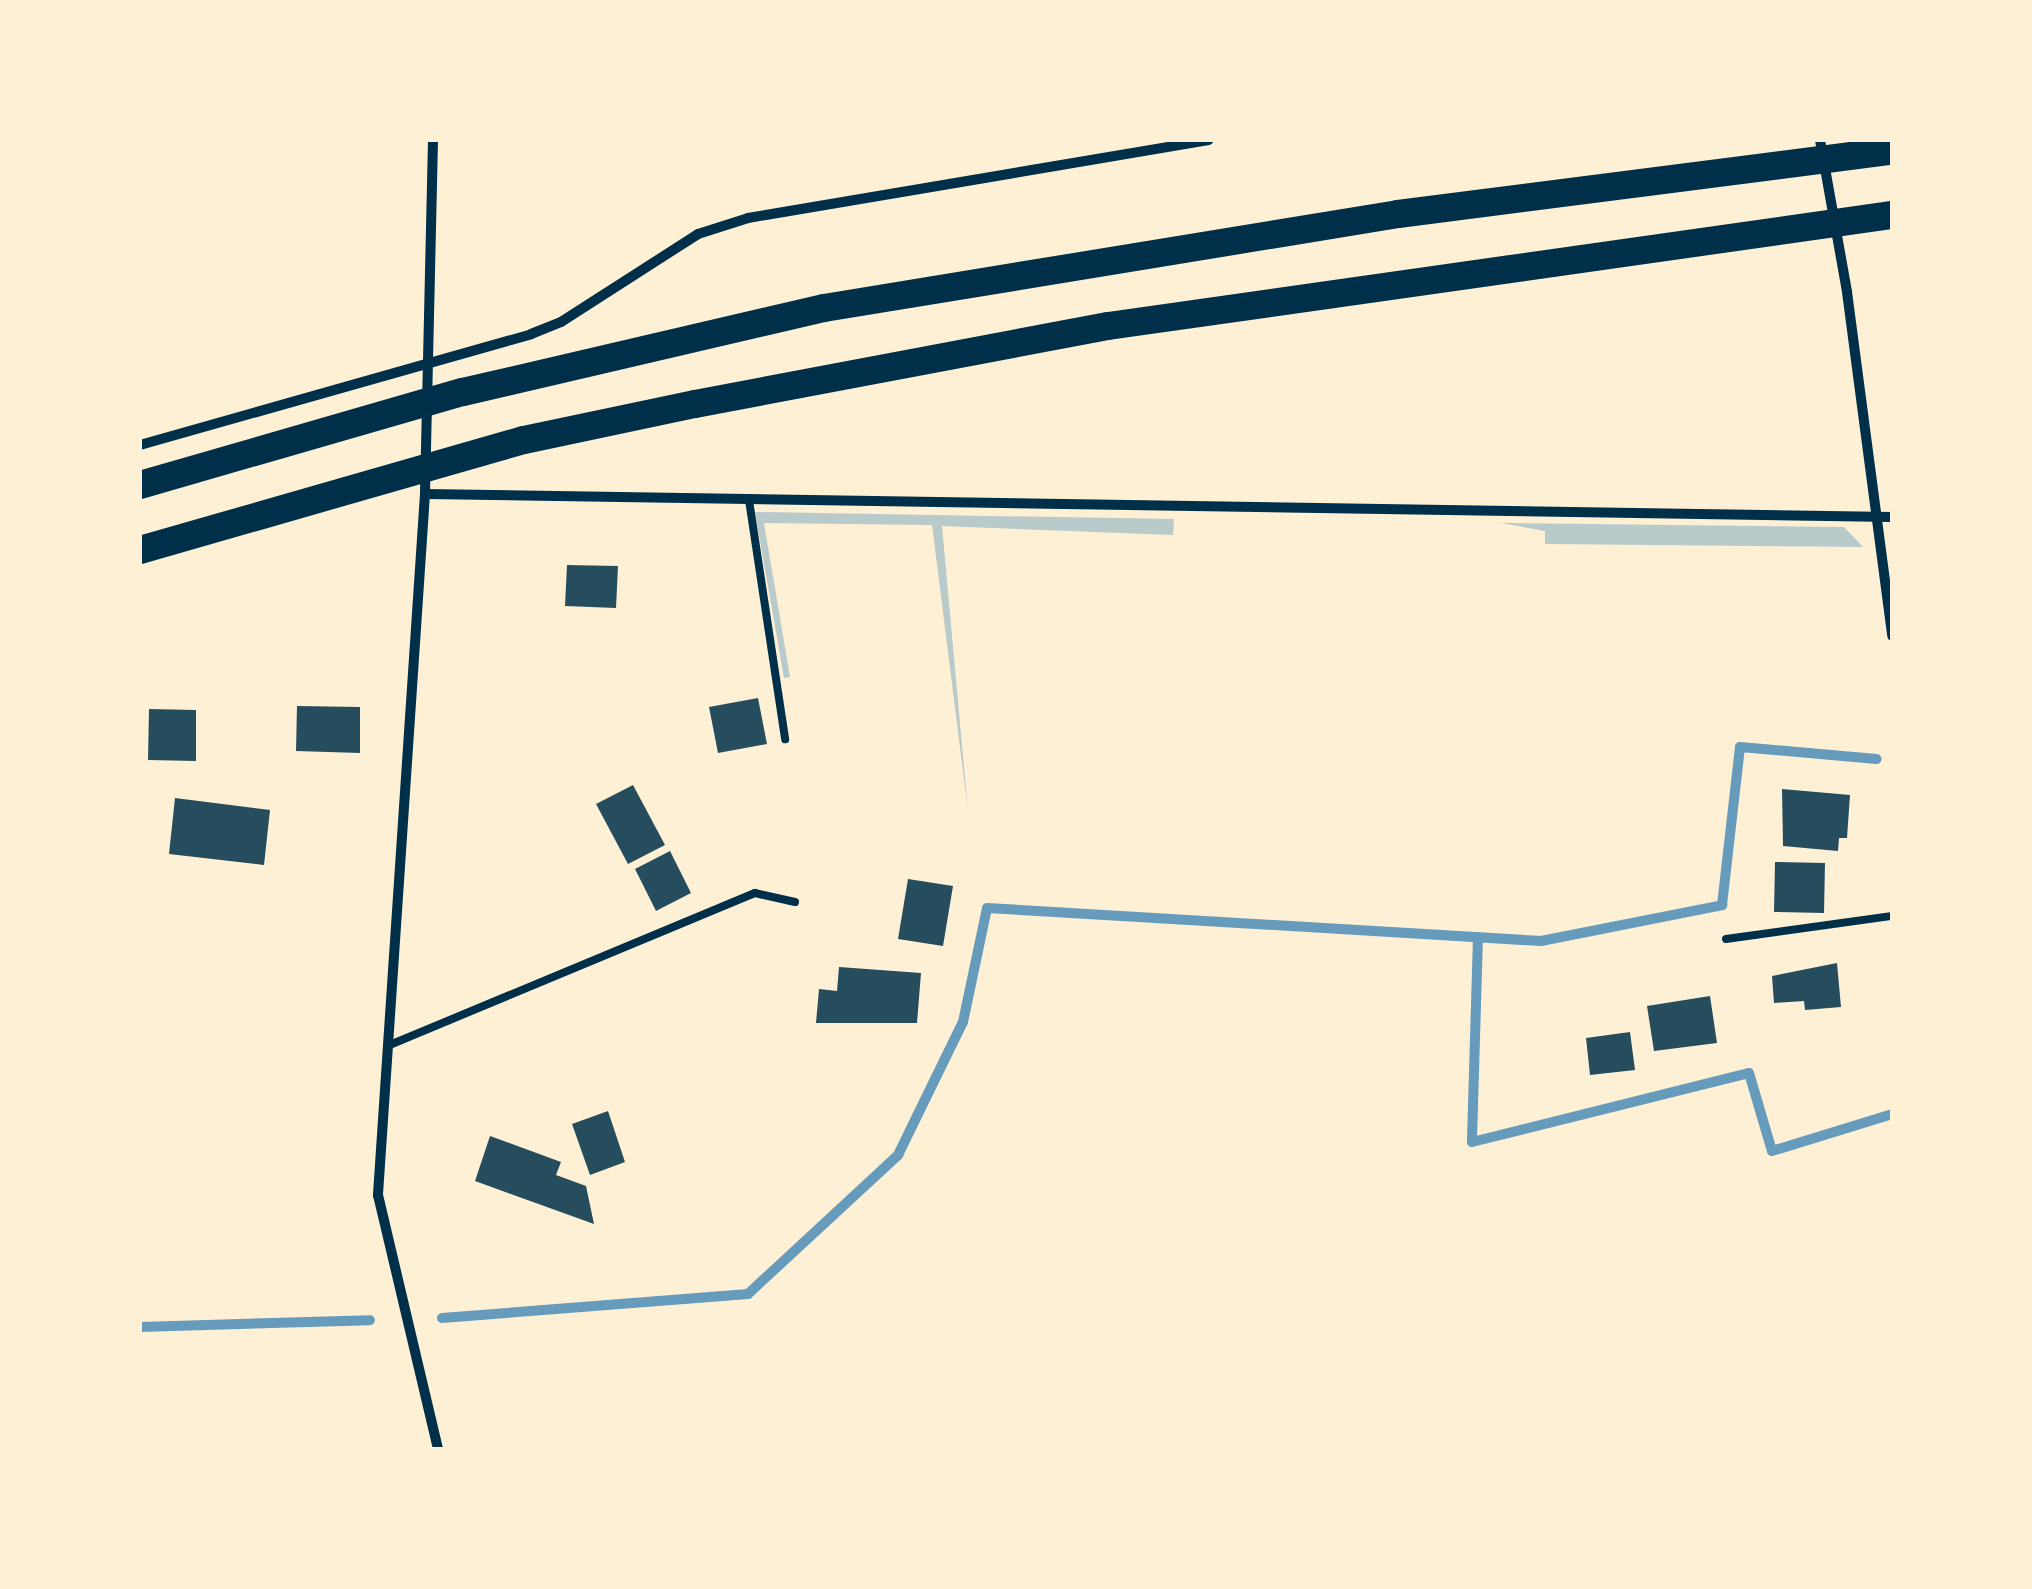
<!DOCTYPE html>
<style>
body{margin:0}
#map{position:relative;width:2032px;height:1589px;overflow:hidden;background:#fdf0d5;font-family:"DM Sans",sans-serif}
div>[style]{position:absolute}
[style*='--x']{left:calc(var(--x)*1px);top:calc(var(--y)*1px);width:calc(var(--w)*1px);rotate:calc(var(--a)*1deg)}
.green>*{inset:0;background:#b9caca}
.stream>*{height:10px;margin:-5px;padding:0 5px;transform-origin:5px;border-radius:5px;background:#669bbc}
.building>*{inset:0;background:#264d5e}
.service>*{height:8px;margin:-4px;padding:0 4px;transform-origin:4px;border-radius:4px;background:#003049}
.minor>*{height:10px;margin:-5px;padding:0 5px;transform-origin:5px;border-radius:5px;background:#003049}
.motorway>*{height:28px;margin:-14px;padding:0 14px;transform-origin:14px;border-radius:14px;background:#003049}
span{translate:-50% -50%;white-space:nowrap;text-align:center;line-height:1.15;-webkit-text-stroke:9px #fdf0d5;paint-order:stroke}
.frame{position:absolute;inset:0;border:142px solid #fdf0d5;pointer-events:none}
</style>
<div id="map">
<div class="green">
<div style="clip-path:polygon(755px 512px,1174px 519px,1173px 535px,942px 526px,968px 811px,932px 525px,764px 523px,790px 677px,784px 678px)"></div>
<div style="clip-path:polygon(1501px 523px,1844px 527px,1863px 547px,1545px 544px,1545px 531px)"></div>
</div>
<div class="stream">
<div style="--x:1478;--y:937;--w:205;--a:91.7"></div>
<div style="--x:1472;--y:1142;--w:285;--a:-14"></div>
<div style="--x:1749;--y:1073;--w:81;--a:73.6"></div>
<div style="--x:1772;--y:1151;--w:126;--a:-17.1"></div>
<div style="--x:442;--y:1318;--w:307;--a:-4.5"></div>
<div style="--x:748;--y:1294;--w:205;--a:-42.8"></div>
<div style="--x:898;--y:1155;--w:148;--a:-64"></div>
<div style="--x:963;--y:1022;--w:116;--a:-78.1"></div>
<div style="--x:987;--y:908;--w:555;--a:3.41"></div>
<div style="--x:1541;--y:941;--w:185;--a:-11.2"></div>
<div style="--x:1722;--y:905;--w:159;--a:-83.5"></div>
<div style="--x:1740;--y:747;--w:137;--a:5"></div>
<div style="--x:140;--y:1327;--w:230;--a:-1.7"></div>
</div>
<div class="building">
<div style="clip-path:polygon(567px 565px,618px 566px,616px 608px,565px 606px)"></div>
<div style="clip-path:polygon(758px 698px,767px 744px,718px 753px,709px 707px)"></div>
<div style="clip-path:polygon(297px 706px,360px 707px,360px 753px,296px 751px)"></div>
<div style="clip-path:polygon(149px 709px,196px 710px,196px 761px,148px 760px)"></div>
<div style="clip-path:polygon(633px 785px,665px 845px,628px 864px,596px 804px)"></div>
<div style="clip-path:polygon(1782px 789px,1850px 795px,1847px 838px,1839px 838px,1838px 851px,1783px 846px)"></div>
<div style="clip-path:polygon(175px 798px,270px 810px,264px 865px,169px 854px)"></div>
<div style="clip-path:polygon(670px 851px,691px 893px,656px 911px,635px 869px)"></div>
<div style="clip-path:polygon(1775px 862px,1825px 863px,1824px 913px,1774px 912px)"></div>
<div style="clip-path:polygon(908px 879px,953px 886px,943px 946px,898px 939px)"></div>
<div style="clip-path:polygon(1837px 963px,1841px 1007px,1805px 1010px,1804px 1001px,1774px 1003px,1772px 976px)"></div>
<div style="clip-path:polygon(839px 967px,921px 973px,917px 1023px,816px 1023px,819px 989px,837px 991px)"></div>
<div style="clip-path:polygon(1710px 996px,1717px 1043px,1654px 1051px,1647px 1006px)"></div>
<div style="clip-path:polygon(1630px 1032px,1635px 1070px,1590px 1075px,1586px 1038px)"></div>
<div style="clip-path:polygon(608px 1111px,625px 1162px,590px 1175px,572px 1124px)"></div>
<div style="clip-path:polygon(490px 1136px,561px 1162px,556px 1175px,586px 1186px,594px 1224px,475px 1181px)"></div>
</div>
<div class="service">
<div style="--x:749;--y:500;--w:242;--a:81.4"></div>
<div style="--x:1726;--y:939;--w:168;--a:-7.9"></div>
<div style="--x:392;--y:1044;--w:393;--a:-22.6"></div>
<div style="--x:755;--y:893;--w:41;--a:12.7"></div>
</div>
<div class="minor">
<div style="--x:433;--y:140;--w:354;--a:91.3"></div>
<div style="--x:425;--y:494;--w:703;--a:93.84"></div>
<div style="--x:378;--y:1195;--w:261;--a:76.7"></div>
<div style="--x:1820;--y:140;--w:154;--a:79.9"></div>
<div style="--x:1847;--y:292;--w:347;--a:82.5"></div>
<div style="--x:140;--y:445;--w:406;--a:-15.8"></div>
<div style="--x:531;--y:334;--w:32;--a:-22"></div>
<div style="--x:561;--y:322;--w:163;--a:-32.7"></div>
<div style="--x:698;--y:234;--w:52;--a:-17.7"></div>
<div style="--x:748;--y:218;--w:467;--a:-9.6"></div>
<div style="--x:425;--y:494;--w:1467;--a:0.9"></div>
</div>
<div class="motorway">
<div style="--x:140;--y:485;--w:336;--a:-16.1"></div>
<div style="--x:463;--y:392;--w:371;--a:-13.1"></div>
<div style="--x:824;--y:308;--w:582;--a:-9.3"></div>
<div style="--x:1398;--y:214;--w:498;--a:-7.3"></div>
<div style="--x:140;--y:550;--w:399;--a:-16"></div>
<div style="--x:524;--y:440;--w:175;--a:-11.9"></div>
<div style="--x:695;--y:404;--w:420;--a:-10.7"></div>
<div style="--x:1108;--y:326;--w:792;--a:-8.06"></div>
</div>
<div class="frame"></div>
</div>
